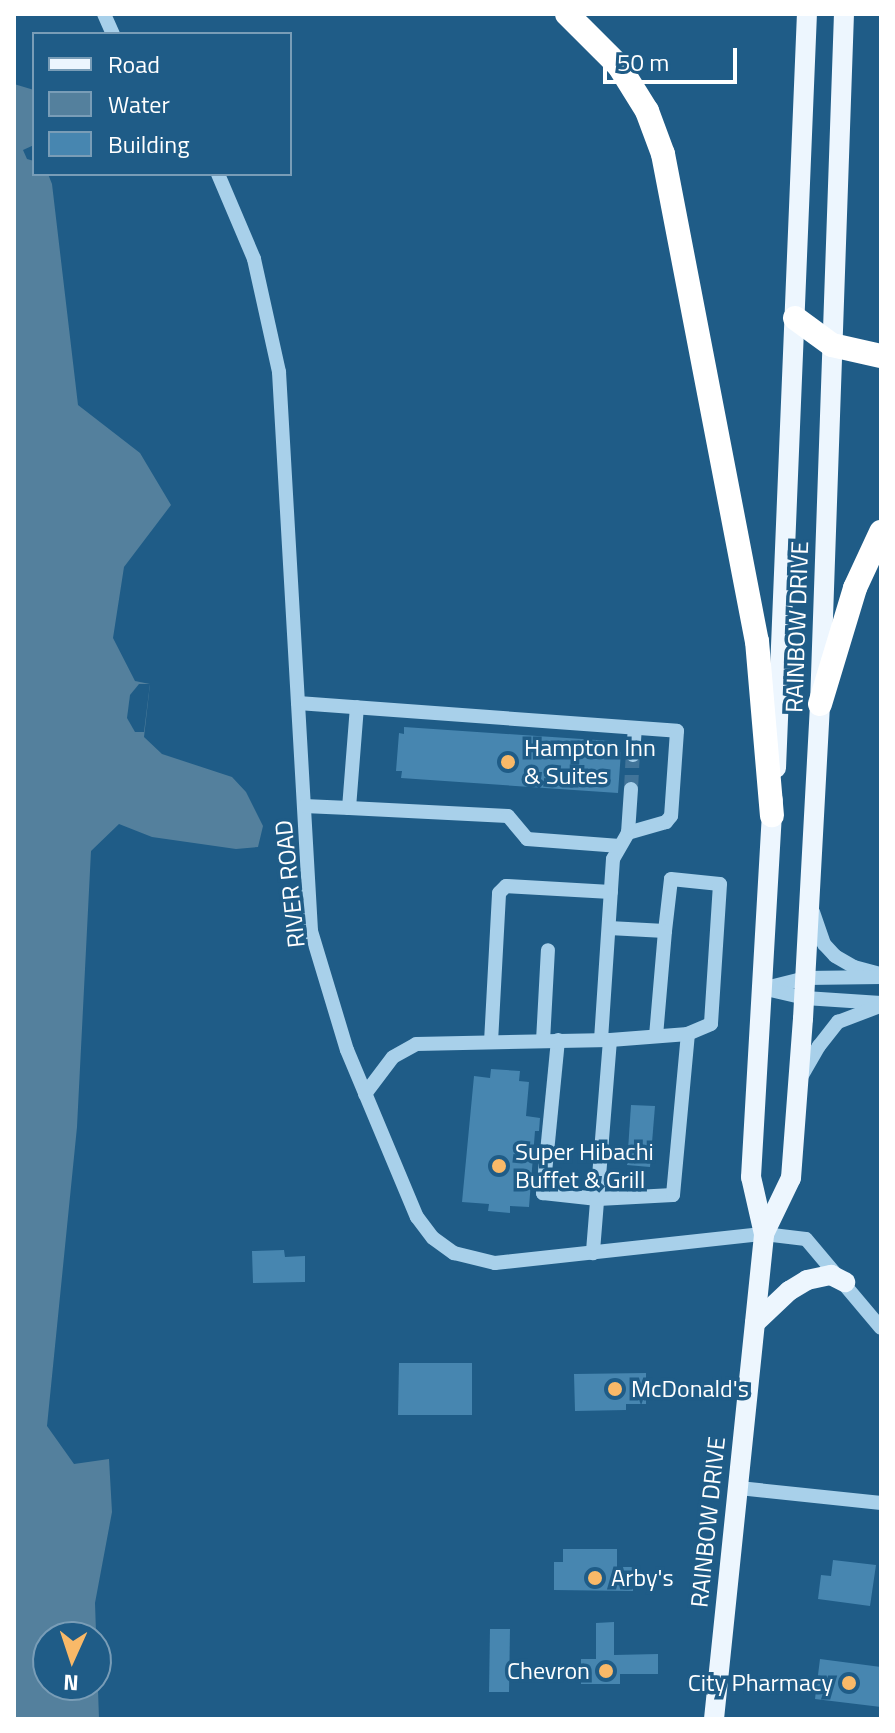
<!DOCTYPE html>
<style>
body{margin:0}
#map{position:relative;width:895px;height:1733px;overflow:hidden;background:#1f5c87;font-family:"Titillium Web",sans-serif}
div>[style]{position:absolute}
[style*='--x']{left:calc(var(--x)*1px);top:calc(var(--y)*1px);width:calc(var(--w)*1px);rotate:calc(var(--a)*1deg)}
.water>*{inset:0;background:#54809d}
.pier>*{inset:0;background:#1f5c87}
.building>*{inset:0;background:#4786b0}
.minor-tunnel>*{height:14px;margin-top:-7px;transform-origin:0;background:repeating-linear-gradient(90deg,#417499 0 14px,transparent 0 21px)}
.minor>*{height:14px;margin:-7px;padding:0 7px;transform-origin:7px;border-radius:7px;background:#a8d0ea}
.major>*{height:20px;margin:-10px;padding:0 10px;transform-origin:10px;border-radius:10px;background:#edf6fe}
.highway>*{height:24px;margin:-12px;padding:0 12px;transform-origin:12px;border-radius:12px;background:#fff}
.dots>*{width:22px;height:22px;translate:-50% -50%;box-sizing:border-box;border:4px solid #1f5c87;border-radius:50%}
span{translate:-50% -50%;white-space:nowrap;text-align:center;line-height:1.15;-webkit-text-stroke:7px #1f5c87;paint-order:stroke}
.street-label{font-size:24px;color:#fff}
.poi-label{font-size:24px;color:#fff}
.left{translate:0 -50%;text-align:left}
.right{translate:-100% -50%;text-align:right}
.frame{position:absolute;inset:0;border:16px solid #fff;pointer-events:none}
.legend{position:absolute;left:32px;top:32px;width:260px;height:144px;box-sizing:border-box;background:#1f5c87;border:2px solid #799db7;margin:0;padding:10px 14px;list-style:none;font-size:24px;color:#fff}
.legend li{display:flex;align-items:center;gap:16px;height:40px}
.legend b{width:40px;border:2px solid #799db7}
.north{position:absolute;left:32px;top:1621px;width:80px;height:80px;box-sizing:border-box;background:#1f5c87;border:2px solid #799db7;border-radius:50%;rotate:183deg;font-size:22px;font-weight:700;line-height:32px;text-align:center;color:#fff}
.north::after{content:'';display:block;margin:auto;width:28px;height:36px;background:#f9b968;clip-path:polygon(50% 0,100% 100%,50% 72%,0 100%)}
.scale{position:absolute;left:603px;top:48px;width:134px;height:36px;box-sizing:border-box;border:4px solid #fff;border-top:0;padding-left:10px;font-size:24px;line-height:28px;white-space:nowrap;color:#fff;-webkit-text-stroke:6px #1f5c87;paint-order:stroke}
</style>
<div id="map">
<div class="water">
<div style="clip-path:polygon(evenodd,14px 84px,34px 90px,34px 145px,23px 150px,27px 159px,34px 161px,34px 174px,48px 174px,52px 184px,78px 405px,140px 453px,171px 505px,124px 567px,113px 638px,135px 681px,150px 684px,144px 737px,162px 754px,232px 777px,246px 792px,263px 826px,258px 847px,236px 849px,152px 837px,119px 824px,91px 851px,77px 1127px,47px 1426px,74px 1464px,109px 1459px,112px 1512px,95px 1603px,99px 1719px,14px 1719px,14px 84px,48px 1637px,96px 1637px,96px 1685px,48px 1685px,48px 1637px)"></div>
</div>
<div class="pier">
<div style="clip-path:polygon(139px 684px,150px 684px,144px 732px,135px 732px,127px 718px,130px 695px)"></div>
</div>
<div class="building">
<div style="clip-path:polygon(404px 727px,611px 741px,610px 752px,621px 752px,618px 793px,401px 778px,402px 771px,396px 771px,399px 733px,404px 734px)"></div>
<div style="clip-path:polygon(491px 1069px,520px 1071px,519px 1081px,529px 1082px,526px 1116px,540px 1118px,539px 1131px,535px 1131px,529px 1207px,510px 1206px,510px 1213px,488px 1211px,489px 1204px,462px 1202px,474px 1076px,490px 1078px)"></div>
<div style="clip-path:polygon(631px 1105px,655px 1106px,650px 1167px,627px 1165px)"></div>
<div style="clip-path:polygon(284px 1250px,285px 1257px,305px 1256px,305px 1282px,253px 1283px,252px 1251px)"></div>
<div style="clip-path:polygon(399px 1363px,472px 1363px,472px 1415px,398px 1415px)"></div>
<div style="clip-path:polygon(646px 1373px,646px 1404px,626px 1404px,626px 1410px,575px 1411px,574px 1374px)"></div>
<div style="clip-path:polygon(563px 1549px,617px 1549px,617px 1567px,633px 1567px,633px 1591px,554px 1590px,554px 1562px,563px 1562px)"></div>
<div style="clip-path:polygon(833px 1560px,876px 1565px,870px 1606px,818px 1599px,821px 1575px,831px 1576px)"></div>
<div style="clip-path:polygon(614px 1622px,614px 1655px,658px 1654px,658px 1674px,620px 1674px,620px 1684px,581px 1684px,581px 1659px,596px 1659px,596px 1623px)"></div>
<div style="clip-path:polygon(490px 1629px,510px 1629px,509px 1692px,489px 1692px)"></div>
<div style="clip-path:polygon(820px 1659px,881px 1667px,881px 1707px,815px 1699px)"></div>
</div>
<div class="minor-tunnel">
<div style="--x:631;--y:789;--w:34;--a:-87"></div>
</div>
<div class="minor">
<div style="--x:104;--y:14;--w:22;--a:66"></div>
<div style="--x:218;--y:174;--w:92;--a:67"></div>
<div style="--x:254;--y:259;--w:116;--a:77.5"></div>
<div style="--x:279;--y:372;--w:560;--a:86.72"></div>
<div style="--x:311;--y:931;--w:124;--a:73.2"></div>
<div style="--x:347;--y:1050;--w:181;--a:67.3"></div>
<div style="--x:417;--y:1217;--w:26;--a:53"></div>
<div style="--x:433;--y:1238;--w:26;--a:36"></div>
<div style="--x:454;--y:1253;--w:42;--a:13.7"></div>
<div style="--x:495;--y:1263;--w:271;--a:-6.2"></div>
<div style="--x:764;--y:1234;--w:42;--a:6.8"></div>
<div style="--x:806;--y:1239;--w:116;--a:49.9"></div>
<div style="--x:298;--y:703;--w:380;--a:4.2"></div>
<div style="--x:677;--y:731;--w:85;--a:94"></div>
<div style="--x:671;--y:816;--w:8;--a:130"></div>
<div style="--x:666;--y:822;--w:40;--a:164"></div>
<div style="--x:628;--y:833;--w:30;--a:120"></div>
<div style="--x:613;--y:859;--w:181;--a:93.8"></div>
<div style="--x:633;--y:755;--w:27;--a:-86"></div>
<div style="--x:304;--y:806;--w:45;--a:2.5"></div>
<div style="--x:349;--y:808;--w:101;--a:-85.5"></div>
<div style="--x:349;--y:808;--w:159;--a:2.9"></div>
<div style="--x:508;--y:816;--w:30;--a:50"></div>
<div style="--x:527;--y:839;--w:93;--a:4.3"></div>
<div style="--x:628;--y:833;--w:44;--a:-86.1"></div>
<div style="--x:813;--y:912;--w:34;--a:71"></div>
<div style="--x:824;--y:944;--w:16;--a:47"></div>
<div style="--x:835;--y:956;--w:22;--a:30"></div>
<div style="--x:854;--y:967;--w:28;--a:15"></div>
<div style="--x:609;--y:928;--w:56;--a:3.1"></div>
<div style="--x:665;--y:931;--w:52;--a:-83.4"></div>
<div style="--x:671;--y:879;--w:49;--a:5.8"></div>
<div style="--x:720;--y:884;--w:140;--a:93.7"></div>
<div style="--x:711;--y:1024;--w:25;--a:157"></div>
<div style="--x:762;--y:989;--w:45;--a:-14"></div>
<div style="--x:806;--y:978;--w:75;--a:-0.8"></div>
<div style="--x:766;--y:989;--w:40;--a:13"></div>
<div style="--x:805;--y:998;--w:76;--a:3.8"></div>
<div style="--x:656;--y:1036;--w:105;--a:-85.1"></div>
<div style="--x:558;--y:1040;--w:154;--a:95.6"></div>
<div style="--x:543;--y:1193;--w:55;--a:6.2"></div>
<div style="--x:598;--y:1199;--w:75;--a:-3.1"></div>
<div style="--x:673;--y:1195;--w:162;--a:-84.7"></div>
<div style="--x:688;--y:1034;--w:78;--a:175.6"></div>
<div style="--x:543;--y:1041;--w:91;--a:-86.9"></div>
<div style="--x:491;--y:1042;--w:149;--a:-86.9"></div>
<div style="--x:499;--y:893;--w:10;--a:-45"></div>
<div style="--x:506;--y:886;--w:105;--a:3.3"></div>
<div style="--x:801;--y:1077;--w:36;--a:-60"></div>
<div style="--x:819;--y:1046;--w:31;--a:-52"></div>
<div style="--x:838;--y:1022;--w:45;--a:-20.9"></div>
<div style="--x:365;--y:1094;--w:46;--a:-52.9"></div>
<div style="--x:393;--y:1057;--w:26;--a:-29"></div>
<div style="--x:416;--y:1044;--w:194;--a:-1.2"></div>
<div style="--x:610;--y:1040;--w:214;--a:94.6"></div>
<div style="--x:739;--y:1488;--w:143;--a:6"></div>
</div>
<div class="major">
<div style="--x:776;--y:768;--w:755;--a:-87.65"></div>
<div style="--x:764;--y:1234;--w:62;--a:-64.3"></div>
<div style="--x:791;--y:1178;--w:159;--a:-85.7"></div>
<div style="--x:803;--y:1019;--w:315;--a:-86.9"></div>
<div style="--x:820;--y:704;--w:690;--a:-88.01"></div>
<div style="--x:755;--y:1323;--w:47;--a:-43.3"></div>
<div style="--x:789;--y:1291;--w:21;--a:-31"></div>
<div style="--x:807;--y:1280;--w:25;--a:-12"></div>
<div style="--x:831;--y:1275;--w:16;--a:27"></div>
<div style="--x:714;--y:1719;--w:488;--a:-84.1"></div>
<div style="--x:764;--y:1234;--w:58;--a:-102.8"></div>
<div style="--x:751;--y:1177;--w:378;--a:-86.7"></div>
</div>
<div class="highway">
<div style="--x:567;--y:14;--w:74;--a:45"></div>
<div style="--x:619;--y:66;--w:53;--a:58.1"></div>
<div style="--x:647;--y:111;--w:46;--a:69.6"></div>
<div style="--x:663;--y:154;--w:496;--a:79.1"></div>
<div style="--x:757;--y:641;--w:175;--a:85.1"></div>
<div style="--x:795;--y:318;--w:46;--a:36.1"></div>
<div style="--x:832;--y:345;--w:50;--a:12.7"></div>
<div style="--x:820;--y:704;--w:121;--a:-73.2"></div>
<div style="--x:855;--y:588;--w:62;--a:-65.1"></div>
</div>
<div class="dots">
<div style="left:508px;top:762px;background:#f9b968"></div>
<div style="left:499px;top:1166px;background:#f9b968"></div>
<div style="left:615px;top:1389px;background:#f9b968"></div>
<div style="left:595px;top:1578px;background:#f9b968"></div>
<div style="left:606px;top:1671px;background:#f9b968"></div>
<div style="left:849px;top:1683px;background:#f9b968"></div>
</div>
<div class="street-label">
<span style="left:797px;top:627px;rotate:-88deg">RAINBOW DRIVE</span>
<span style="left:290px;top:884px;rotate:-96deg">RIVER ROAD</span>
<span style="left:708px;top:1522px;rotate:-84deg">RAINBOW DRIVE</span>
</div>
<div class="poi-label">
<span class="left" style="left:524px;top:762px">Hampton Inn<br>&amp; Suites</span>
<span class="left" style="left:515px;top:1166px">Super Hibachi<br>Buffet &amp; Grill</span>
<span class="left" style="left:631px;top:1389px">McDonald's</span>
<span class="left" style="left:611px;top:1578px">Arby's</span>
<span class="right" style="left:590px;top:1671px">Chevron</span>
<span class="right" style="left:833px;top:1683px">City Pharmacy</span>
</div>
<div class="frame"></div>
<ul class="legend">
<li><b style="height:10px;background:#edf6fe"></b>Road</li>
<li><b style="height:22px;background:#54809d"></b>Water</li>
<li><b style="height:22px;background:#4786b0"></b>Building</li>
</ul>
<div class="north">N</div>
<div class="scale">50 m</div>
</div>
